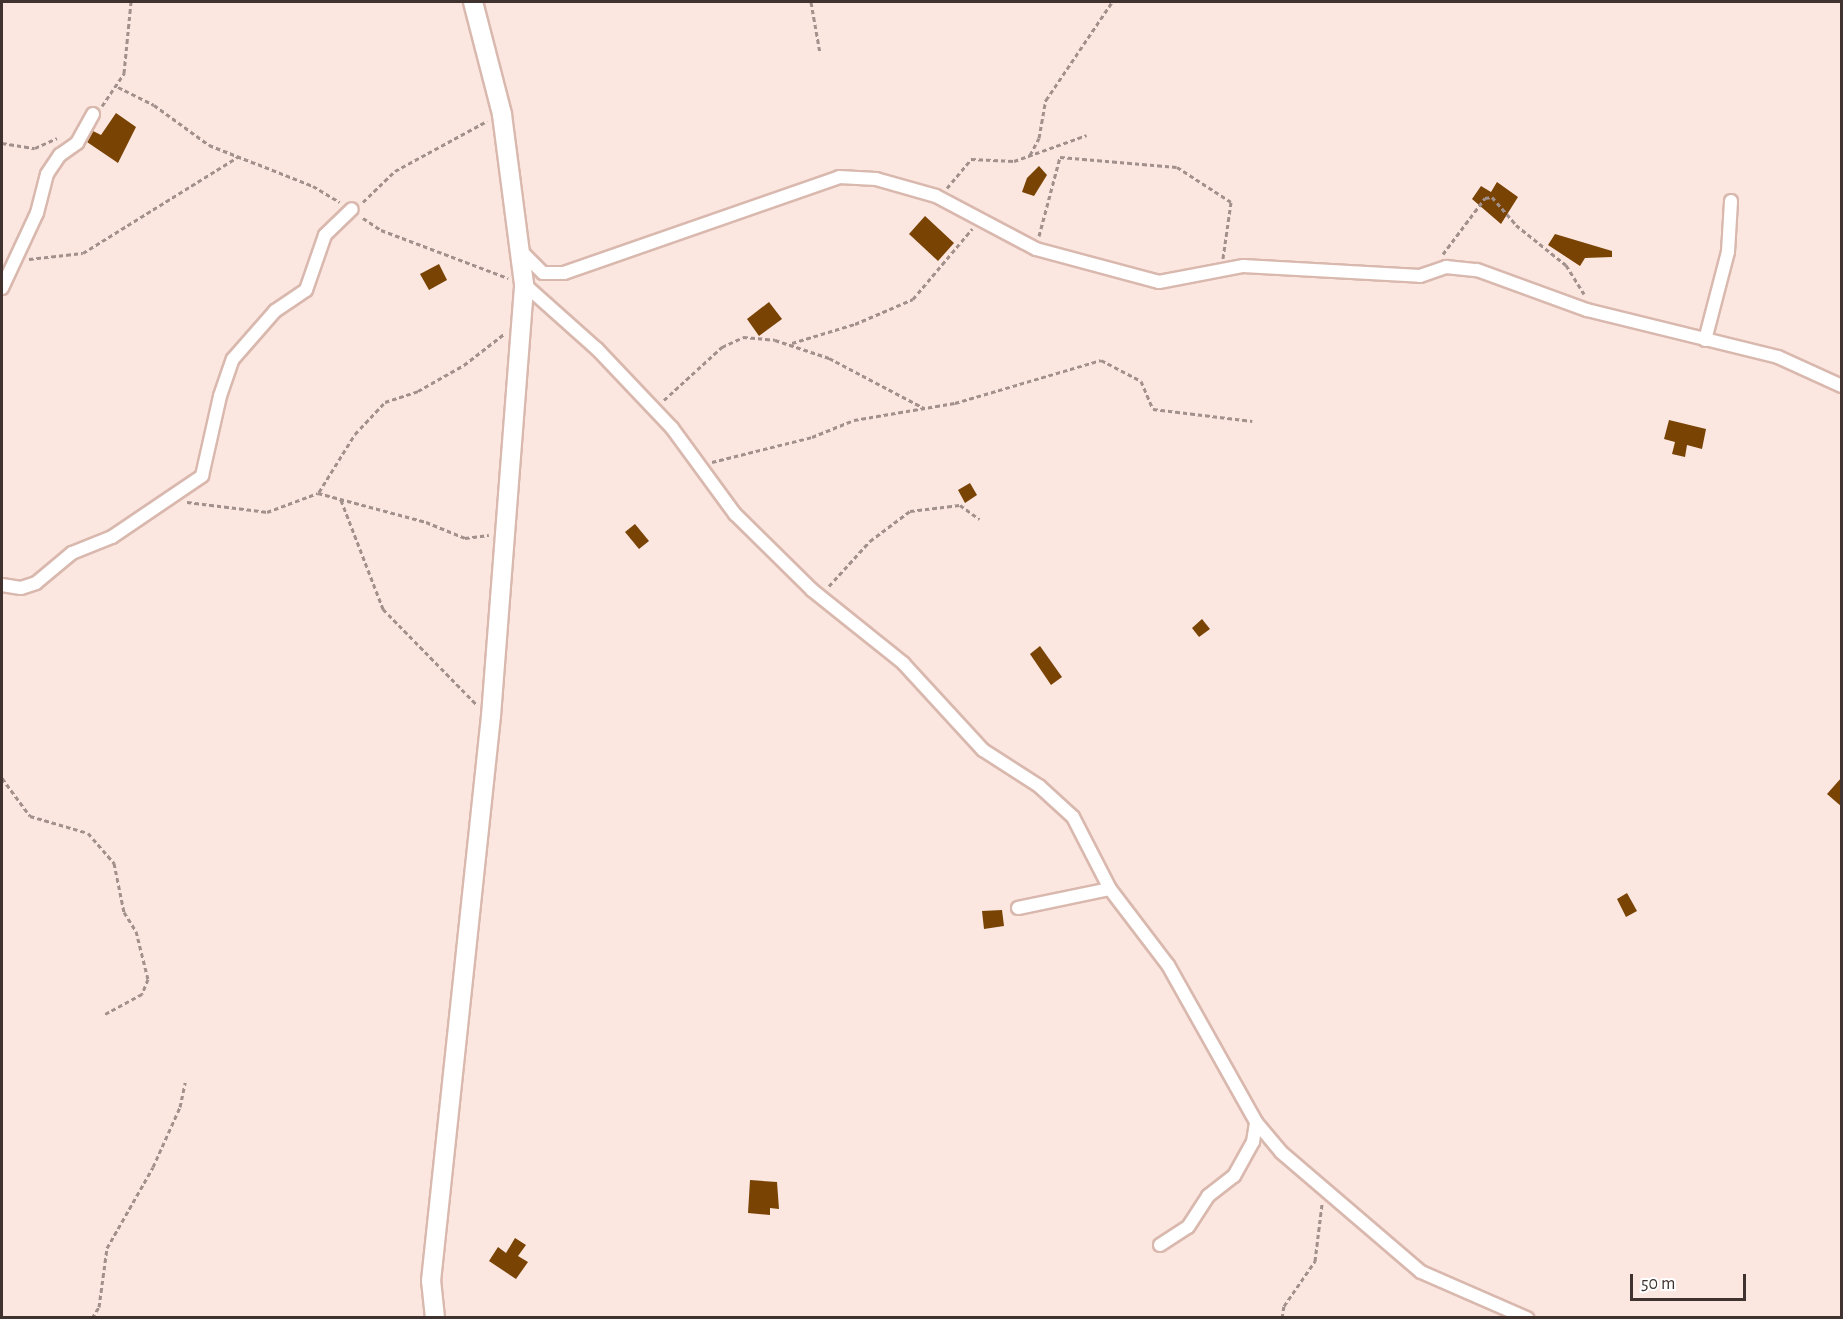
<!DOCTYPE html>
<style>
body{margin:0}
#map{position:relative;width:1843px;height:1319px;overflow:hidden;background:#fbe6e0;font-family:"Alegreya Sans",sans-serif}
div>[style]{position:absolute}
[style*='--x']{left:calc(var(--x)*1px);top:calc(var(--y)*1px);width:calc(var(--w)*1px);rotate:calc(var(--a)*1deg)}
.building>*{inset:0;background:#794304}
.path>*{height:3px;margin-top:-1.5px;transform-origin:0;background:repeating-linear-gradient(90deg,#a1908b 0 4.5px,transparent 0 7.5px)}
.roads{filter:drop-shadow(2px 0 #d9b8ae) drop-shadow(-2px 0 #d9b8ae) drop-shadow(0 2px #d9b8ae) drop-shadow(0 -2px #d9b8ae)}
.street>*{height:12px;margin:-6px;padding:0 6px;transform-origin:6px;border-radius:6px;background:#fff}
.secondary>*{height:18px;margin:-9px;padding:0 9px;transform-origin:9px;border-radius:9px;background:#fff}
span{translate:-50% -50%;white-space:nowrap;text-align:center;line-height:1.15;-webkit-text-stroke:6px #fff;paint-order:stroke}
.frame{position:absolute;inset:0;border:3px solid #40332f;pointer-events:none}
.scale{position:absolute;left:1630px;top:1274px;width:116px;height:27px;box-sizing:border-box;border:3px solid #40332f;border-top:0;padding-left:8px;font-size:18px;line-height:21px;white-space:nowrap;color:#40332f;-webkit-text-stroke:4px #fff;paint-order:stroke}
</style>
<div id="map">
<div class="building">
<div style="clip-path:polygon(116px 113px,136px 127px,118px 163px,87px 142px,93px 131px,101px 135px)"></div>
<div style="clip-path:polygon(1039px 166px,1047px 175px,1034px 196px,1022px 192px,1027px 178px)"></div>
<div style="clip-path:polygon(1497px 182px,1518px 197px,1501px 224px,1472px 199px,1481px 186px,1491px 192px)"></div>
<div style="clip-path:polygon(925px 216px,954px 243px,938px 261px,909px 234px)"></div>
<div style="clip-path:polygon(1555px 234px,1612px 251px,1612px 257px,1585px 258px,1580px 266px,1548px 245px)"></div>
<div style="clip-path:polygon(439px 264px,447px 280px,429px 290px,420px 274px)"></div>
<div style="clip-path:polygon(769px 302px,782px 319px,759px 336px,747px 319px)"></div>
<div style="clip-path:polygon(1669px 420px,1706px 429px,1702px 449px,1687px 445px,1685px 457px,1672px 454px,1675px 442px,1664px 439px)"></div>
<div style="clip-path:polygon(970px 483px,977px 495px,965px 503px,958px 490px)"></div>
<div style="clip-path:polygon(635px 524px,649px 541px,639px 549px,625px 532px)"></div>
<div style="clip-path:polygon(1202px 619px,1210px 629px,1199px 637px,1192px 628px)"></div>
<div style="clip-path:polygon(1040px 646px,1062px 677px,1051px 685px,1030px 654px)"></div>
<div style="clip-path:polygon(1842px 777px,1842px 807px,1827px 794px)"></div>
<div style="clip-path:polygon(1627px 893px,1637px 911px,1626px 917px,1617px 899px)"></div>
<div style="clip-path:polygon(1002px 910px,1004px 926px,984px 929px,982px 911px)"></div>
<div style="clip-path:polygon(750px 1180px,777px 1182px,779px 1209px,770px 1208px,770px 1215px,748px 1213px)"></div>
<div style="clip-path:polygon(515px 1238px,526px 1245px,518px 1256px,528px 1262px,516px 1279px,489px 1261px,498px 1247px,506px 1253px)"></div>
</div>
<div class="path">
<div style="--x:811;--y:2;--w:52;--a:80"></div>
<div style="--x:118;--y:87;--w:40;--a:26.6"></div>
<div style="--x:154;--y:105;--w:68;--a:36"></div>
<div style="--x:209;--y:145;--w:112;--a:21.5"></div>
<div style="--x:313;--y:186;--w:31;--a:31"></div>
<div style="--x:102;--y:106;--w:40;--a:-56"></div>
<div style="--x:124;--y:73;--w:71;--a:-84.4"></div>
<div style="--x:2;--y:143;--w:33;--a:9"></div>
<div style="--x:35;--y:148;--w:24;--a:-24"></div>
<div style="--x:1030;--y:155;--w:19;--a:-62"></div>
<div style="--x:1039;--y:138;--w:39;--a:-80"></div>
<div style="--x:1046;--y:100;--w:118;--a:-56"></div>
<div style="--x:947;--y:188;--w:38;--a:-50"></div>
<div style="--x:971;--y:159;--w:43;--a:2.7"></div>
<div style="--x:1014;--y:161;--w:77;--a:-19.6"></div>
<div style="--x:363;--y:202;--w:45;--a:-44.1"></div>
<div style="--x:395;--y:171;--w:105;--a:-28.5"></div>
<div style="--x:363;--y:218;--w:22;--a:34"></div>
<div style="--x:381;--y:230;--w:136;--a:20.7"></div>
<div style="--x:1039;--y:236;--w:82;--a:-75.1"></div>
<div style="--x:1060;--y:157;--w:117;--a:4.9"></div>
<div style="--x:1177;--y:167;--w:64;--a:32.9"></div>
<div style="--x:1231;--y:202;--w:57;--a:98.1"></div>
<div style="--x:1443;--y:254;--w:70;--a:-53.1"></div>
<div style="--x:1485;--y:198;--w:7;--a:-8"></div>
<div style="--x:1492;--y:197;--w:37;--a:49"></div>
<div style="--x:1516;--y:225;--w:64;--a:38.7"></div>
<div style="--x:1566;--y:265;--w:34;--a:58"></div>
<div style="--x:29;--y:259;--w:54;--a:-6.3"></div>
<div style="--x:83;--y:253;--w:182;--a:-31.8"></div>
<div style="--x:792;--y:343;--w:66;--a:-16.8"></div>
<div style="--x:855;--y:324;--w:63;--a:-23.3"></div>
<div style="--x:913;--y:299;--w:92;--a:-49.9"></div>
<div style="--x:664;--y:400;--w:79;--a:-42.4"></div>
<div style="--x:722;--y:347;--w:23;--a:-25"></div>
<div style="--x:743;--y:337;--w:32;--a:5"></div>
<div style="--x:775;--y:340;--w:57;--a:18.4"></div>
<div style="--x:829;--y:358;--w:107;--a:27.8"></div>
<div style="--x:712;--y:462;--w:103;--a:-14"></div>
<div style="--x:812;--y:437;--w:45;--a:-22"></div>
<div style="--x:854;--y:420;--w:102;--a:-9.6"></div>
<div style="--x:955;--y:403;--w:152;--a:-16.4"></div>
<div style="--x:1101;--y:360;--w:45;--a:27.7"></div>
<div style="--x:1141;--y:381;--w:30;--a:67"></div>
<div style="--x:1153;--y:409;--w:100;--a:6.9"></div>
<div style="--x:319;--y:492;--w:68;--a:-58.2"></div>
<div style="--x:355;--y:434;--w:44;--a:-46.8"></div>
<div style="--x:385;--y:402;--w:35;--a:-18"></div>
<div style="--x:418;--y:391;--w:53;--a:-29.5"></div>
<div style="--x:464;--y:365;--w:51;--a:-37.8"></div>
<div style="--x:341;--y:500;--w:117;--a:68.9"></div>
<div style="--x:383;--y:609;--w:133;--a:45.6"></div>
<div style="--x:187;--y:502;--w:81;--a:7.1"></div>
<div style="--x:267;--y:512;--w:54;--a:-20.4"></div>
<div style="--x:318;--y:493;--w:112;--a:15"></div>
<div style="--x:426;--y:522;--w:42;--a:22.3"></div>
<div style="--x:465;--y:538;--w:24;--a:-7"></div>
<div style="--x:829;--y:586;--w:61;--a:-47.7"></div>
<div style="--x:870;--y:541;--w:50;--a:-36.9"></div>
<div style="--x:910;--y:511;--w:50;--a:-6.8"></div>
<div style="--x:960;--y:505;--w:24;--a:36"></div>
<div style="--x:2;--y:778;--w:47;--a:53.6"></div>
<div style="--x:30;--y:816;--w:60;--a:16.3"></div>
<div style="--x:88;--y:833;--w:40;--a:49"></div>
<div style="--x:114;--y:863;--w:50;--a:78.5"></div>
<div style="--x:124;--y:912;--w:22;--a:58"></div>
<div style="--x:136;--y:931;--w:49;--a:76"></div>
<div style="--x:148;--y:979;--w:16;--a:112"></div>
<div style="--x:142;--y:994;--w:42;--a:151.6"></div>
<div style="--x:92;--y:1318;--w:13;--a:-58"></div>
<div style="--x:99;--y:1307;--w:60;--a:-82.3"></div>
<div style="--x:107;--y:1248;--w:93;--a:-60.4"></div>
<div style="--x:153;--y:1167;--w:66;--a:-65.8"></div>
<div style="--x:180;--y:1107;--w:25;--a:-78"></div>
<div style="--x:1282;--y:1318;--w:12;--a:-81"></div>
<div style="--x:1284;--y:1306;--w:55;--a:-55.4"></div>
<div style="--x:1315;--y:1261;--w:57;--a:-83"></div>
</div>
<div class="roads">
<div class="street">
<div style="--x:521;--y:251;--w:31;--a:45"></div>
<div style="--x:543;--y:273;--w:21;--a:0"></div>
<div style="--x:564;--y:273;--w:291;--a:-19.2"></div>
<div style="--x:839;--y:177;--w:37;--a:3"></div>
<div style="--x:876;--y:179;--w:62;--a:15.8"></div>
<div style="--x:936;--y:196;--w:113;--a:27.9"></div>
<div style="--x:1036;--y:249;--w:127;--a:15"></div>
<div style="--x:1159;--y:282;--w:86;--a:-10.8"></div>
<div style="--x:1243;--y:266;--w:177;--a:3.2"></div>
<div style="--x:1420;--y:276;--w:28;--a:-19"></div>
<div style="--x:1446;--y:267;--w:31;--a:6"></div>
<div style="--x:1477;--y:270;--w:117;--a:20"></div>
<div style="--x:1587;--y:310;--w:197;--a:13.8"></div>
<div style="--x:1778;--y:357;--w:70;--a:24.4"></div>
<div style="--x:524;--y:284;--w:98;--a:41.7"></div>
<div style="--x:597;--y:349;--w:109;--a:46.5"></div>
<div style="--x:672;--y:428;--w:107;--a:53.8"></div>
<div style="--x:735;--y:514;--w:108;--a:44.6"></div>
<div style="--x:812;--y:590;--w:117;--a:38.7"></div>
<div style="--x:903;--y:663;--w:118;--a:47.4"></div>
<div style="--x:983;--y:750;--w:67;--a:32.7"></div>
<div style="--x:1039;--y:786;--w:46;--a:42.4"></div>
<div style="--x:1073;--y:817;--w:81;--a:62.8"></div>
<div style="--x:1110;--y:889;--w:96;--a:52.7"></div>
<div style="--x:1168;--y:965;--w:180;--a:60.7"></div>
<div style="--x:1256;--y:1122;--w:39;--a:50"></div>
<div style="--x:1281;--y:1152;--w:184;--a:40.6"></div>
<div style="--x:1421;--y:1272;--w:116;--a:23.5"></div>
<div style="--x:2;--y:288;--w:83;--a:-65"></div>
<div style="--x:37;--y:213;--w:40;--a:-75.6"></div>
<div style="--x:47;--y:174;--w:23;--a:-56"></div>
<div style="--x:60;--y:155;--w:21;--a:-35"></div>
<div style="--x:77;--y:143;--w:33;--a:-61"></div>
<div style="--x:1705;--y:340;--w:91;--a:-75.4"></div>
<div style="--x:1728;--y:252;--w:51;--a:-86.6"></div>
<div style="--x:2;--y:585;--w:19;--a:9"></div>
<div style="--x:21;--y:588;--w:16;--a:-18"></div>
<div style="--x:36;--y:583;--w:47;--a:-39.8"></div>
<div style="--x:72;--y:553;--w:43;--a:-21.8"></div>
<div style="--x:112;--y:537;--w:109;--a:-34.1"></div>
<div style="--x:202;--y:476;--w:82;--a:-77.3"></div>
<div style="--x:220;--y:396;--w:39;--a:-71"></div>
<div style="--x:233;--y:359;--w:64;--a:-48.8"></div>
<div style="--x:275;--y:311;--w:37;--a:-34"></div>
<div style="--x:306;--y:290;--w:58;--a:-70.9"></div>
<div style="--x:325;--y:235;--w:37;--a:-44"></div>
<div style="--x:1018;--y:908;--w:94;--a:-11.7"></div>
<div style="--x:1160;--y:1245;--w:33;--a:-33"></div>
<div style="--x:1188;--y:1227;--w:37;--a:-57"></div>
<div style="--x:1208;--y:1196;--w:33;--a:-38"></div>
<div style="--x:1234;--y:1176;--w:39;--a:-61"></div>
<div style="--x:1253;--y:1142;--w:20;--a:-81"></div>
</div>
<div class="secondary">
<div style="--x:435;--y:1318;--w:37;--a:-96"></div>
<div style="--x:431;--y:1281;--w:568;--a:-83.94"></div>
<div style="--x:491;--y:716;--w:433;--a:-85.6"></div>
<div style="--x:524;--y:284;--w:171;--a:-97.4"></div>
<div style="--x:502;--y:114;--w:116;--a:-104.5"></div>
</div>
</div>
<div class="frame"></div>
<div class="scale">50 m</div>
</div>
